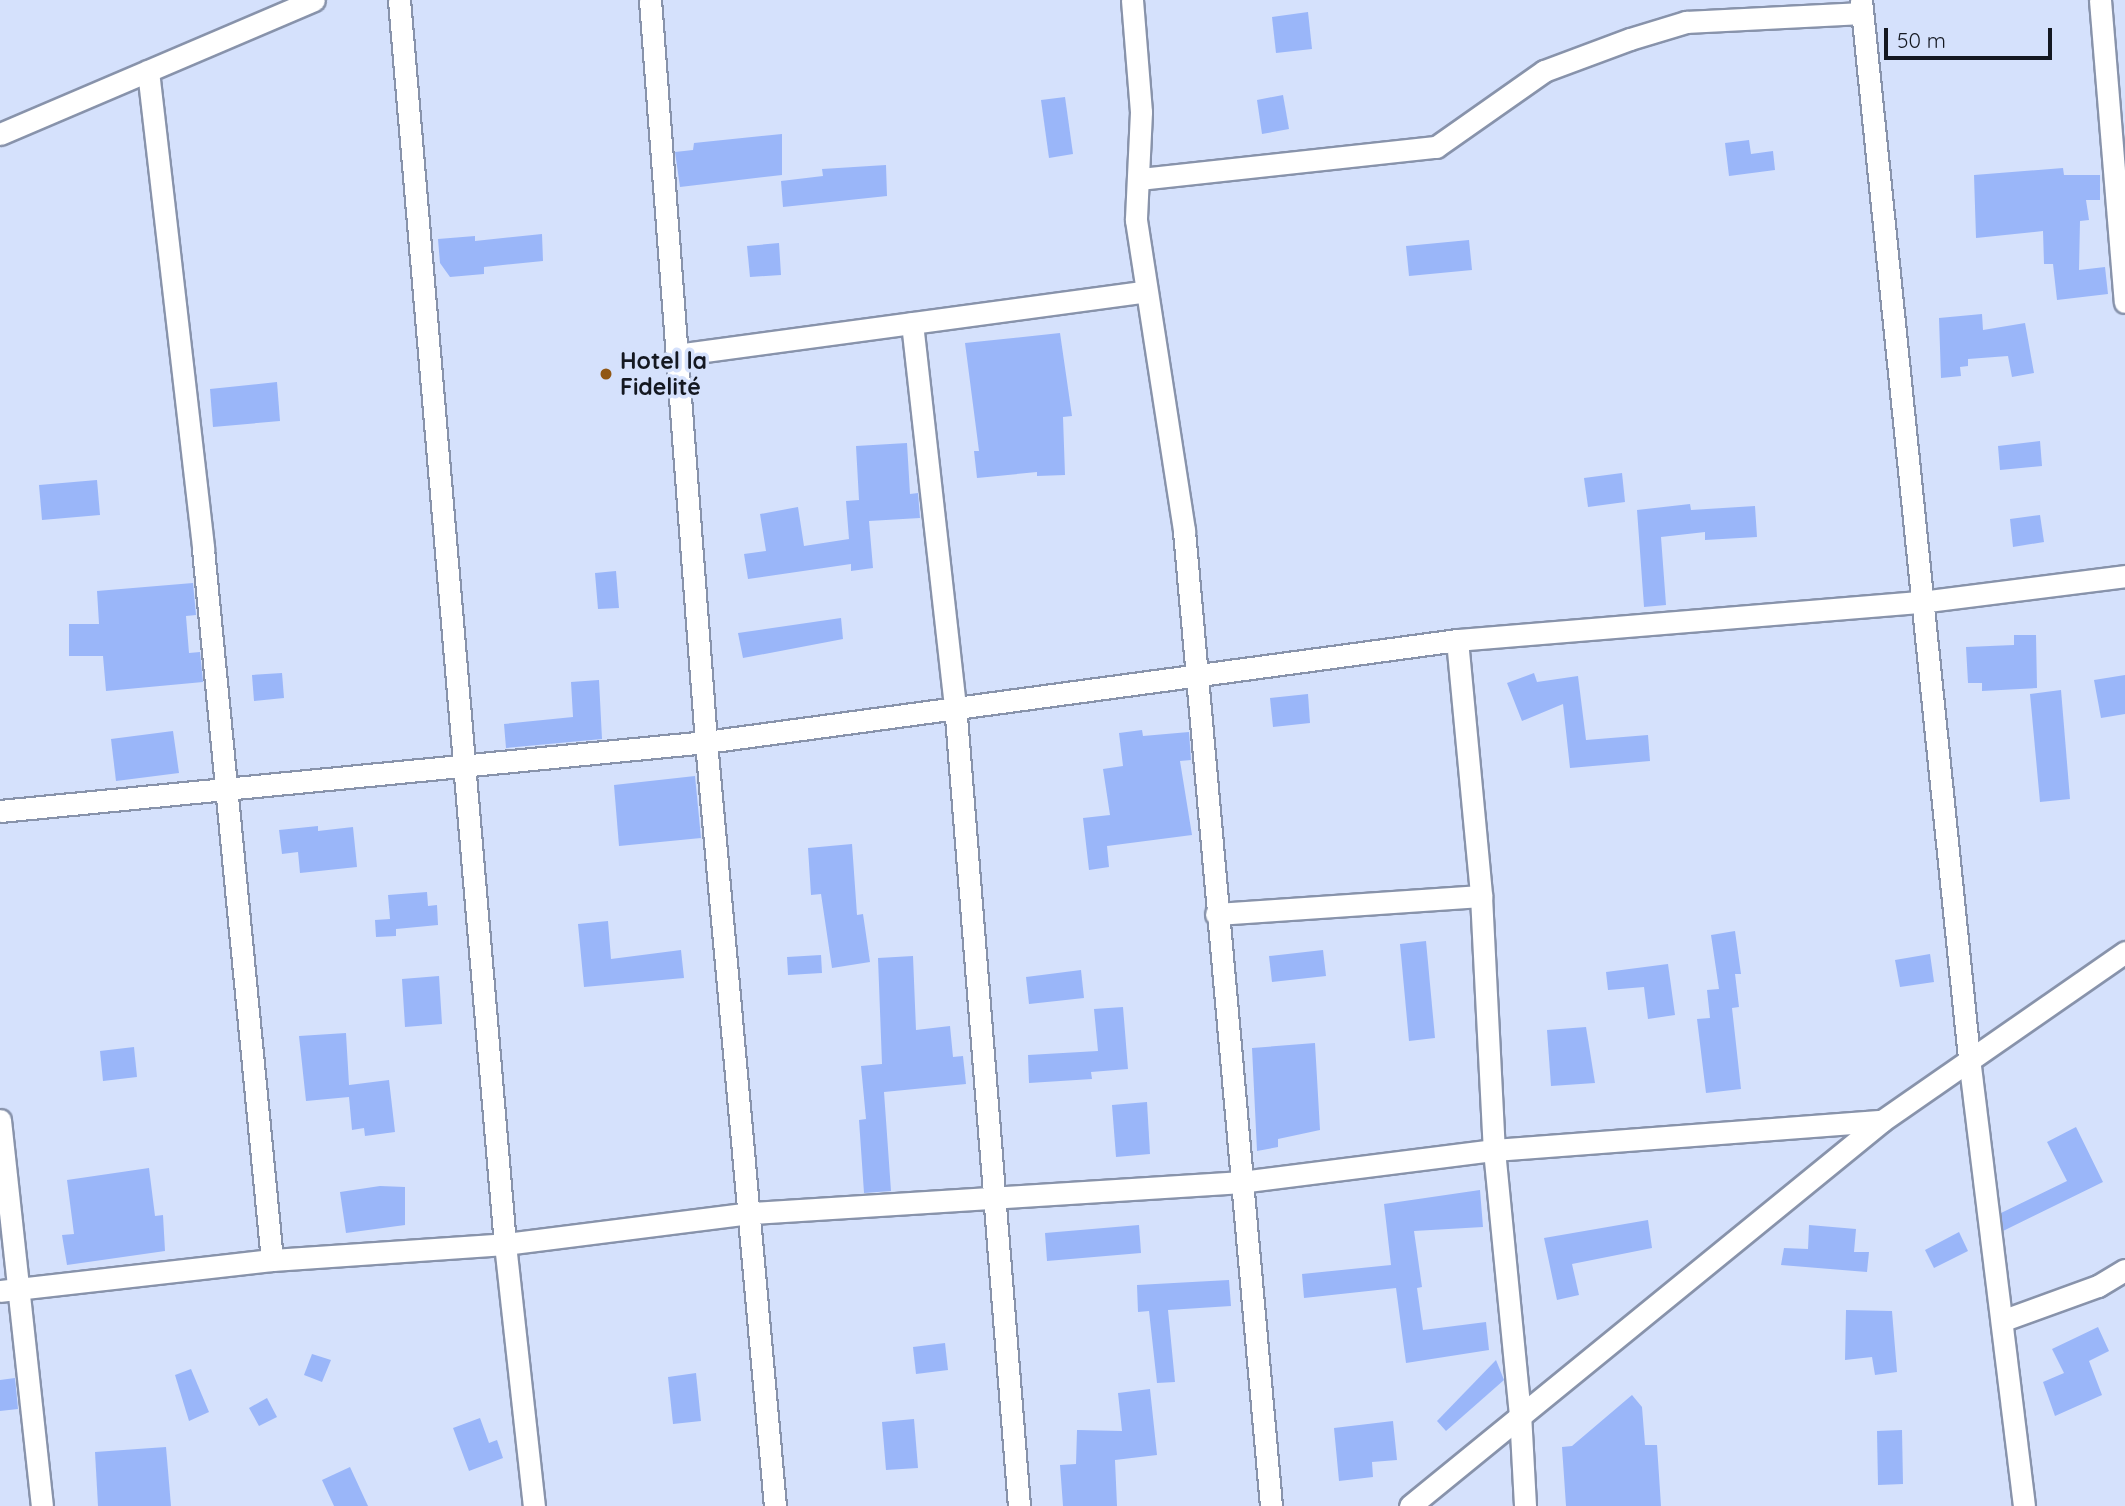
<!DOCTYPE html>
<meta charset="utf-8">
<style>
body{margin:0}
#map{position:relative;width:2125px;height:1506px;overflow:hidden;background:#d5e1fc;font-family:Quicksand,sans-serif}
div>[style]{position:absolute}
[style*='--x']{left:calc(var(--x)*1px);top:calc(var(--y)*1px);width:calc(var(--w)*1px);rotate:calc(var(--a)*1deg)}
.building>*{inset:0;background:#9ab6f9}
.roads{filter:drop-shadow(2px 0 #8893ab) drop-shadow(-2px 0 #8893ab) drop-shadow(0 2px #8893ab) drop-shadow(0 -2px #8893ab)}
.street>*{height:21px;margin:-10.5px;padding:0 10.5px;transform-origin:10.5px;border-radius:10.5px;background:#fff}
.dots>*{width:19px;height:19px;translate:-50% -50%;box-sizing:border-box;border:4px solid #d5e1fc;border-radius:50%}
span{translate:-50% -50%;white-space:nowrap;text-align:center;line-height:1.15;-webkit-text-stroke:7px #d5e1fc;paint-order:stroke}
.poi-label{font-size:23px;color:#141821;font-weight:700}
.left{translate:0 -50%;text-align:left}
.scale{position:absolute;left:1884px;top:28px;width:168px;height:32px;box-sizing:border-box;border:4px solid #141821;border-top:0;padding-left:9px;font-size:21px;line-height:24px;white-space:nowrap;color:#141821;-webkit-text-stroke:5px #d5e1fc;paint-order:stroke}
</style>
<div id="map">
<div class="building">
<div style="clip-path:polygon(1308px 12px,1312px 49px,1276px 53px,1272px 17px)"></div>
<div style="clip-path:polygon(1283px 95px,1289px 129px,1262px 134px,1257px 100px)"></div>
<div style="clip-path:polygon(1065px 97px,1073px 154px,1049px 158px,1041px 100px)"></div>
<div style="clip-path:polygon(782px 134px,782px 175px,680px 187px,675px 152px,693px 150px,694px 143px)"></div>
<div style="clip-path:polygon(1749px 140px,1751px 154px,1773px 151px,1775px 170px,1729px 176px,1725px 143px)"></div>
<div style="clip-path:polygon(886px 165px,887px 196px,783px 207px,781px 181px,823px 176px,822px 169px)"></div>
<div style="clip-path:polygon(2063px 168px,2064px 175px,2100px 175px,2100px 200px,2086px 200px,2089px 220px,2080px 221px,2079px 270px,2105px 267px,2108px 294px,2057px 300px,2053px 264px,2044px 264px,2043px 231px,1976px 238px,1974px 175px)"></div>
<div style="clip-path:polygon(542px 234px,543px 261px,484px 267px,484px 274px,450px 277px,440px 263px,438px 239px,475px 236px,475px 241px)"></div>
<div style="clip-path:polygon(1469px 240px,1472px 270px,1409px 276px,1406px 246px)"></div>
<div style="clip-path:polygon(779px 243px,781px 275px,750px 277px,747px 246px)"></div>
<div style="clip-path:polygon(1982px 314px,1983px 330px,2025px 323px,2034px 373px,2012px 377px,2008px 356px,1968px 359px,1968px 366px,1960px 367px,1961px 376px,1941px 378px,1939px 318px)"></div>
<div style="clip-path:polygon(1060px 333px,1072px 416px,1063px 417px,1065px 475px,1037px 476px,1037px 472px,977px 478px,974px 451px,979px 451px,965px 343px)"></div>
<div style="clip-path:polygon(277px 382px,280px 421px,213px 427px,210px 389px)"></div>
<div style="clip-path:polygon(2040px 441px,2042px 466px,2000px 470px,1998px 446px)"></div>
<div style="clip-path:polygon(907px 443px,910px 494px,918px 493px,920px 518px,869px 521px,873px 568px,851px 571px,851px 564px,748px 579px,744px 554px,766px 551px,760px 514px,798px 507px,804px 546px,849px 539px,846px 501px,859px 500px,856px 446px)"></div>
<div style="clip-path:polygon(1622px 473px,1625px 502px,1588px 507px,1584px 478px)"></div>
<div style="clip-path:polygon(97px 480px,100px 515px,42px 520px,39px 485px)"></div>
<div style="clip-path:polygon(1690px 504px,1691px 510px,1755px 506px,1757px 537px,1705px 540px,1705px 532px,1661px 537px,1666px 605px,1644px 607px,1637px 510px)"></div>
<div style="clip-path:polygon(2040px 515px,2044px 542px,2013px 547px,2010px 519px)"></div>
<div style="clip-path:polygon(616px 571px,619px 608px,598px 609px,595px 573px)"></div>
<div style="clip-path:polygon(193px 583px,196px 615px,186px 616px,189px 653px,200px 652px,203px 682px,106px 691px,103px 656px,69px 656px,69px 624px,99px 624px,97px 591px)"></div>
<div style="clip-path:polygon(841px 618px,843px 639px,743px 658px,738px 633px)"></div>
<div style="clip-path:polygon(2014px 635px,2036px 635px,2037px 688px,1982px 691px,1982px 683px,1968px 683px,1966px 647px,2014px 645px)"></div>
<div style="clip-path:polygon(282px 673px,284px 698px,254px 701px,252px 675px)"></div>
<div style="clip-path:polygon(1534px 673px,1537px 682px,1578px 676px,1586px 740px,1648px 735px,1650px 761px,1570px 768px,1563px 704px,1522px 721px,1507px 683px)"></div>
<div style="clip-path:polygon(2125px 675px,2125px 714px,2101px 718px,2094px 680px)"></div>
<div style="clip-path:polygon(599px 680px,602px 739px,506px 748px,504px 724px,573px 717px,571px 682px)"></div>
<div style="clip-path:polygon(2061px 690px,2070px 799px,2040px 802px,2030px 694px)"></div>
<div style="clip-path:polygon(1308px 694px,1310px 723px,1273px 727px,1270px 698px)"></div>
<div style="clip-path:polygon(1142px 730px,1143px 736px,1189px 732px,1191px 760px,1180px 761px,1192px 835px,1107px 846px,1109px 867px,1089px 870px,1083px 818px,1110px 815px,1103px 769px,1123px 766px,1119px 733px)"></div>
<div style="clip-path:polygon(173px 731px,179px 773px,116px 781px,111px 739px)"></div>
<div style="clip-path:polygon(695px 776px,701px 838px,619px 846px,614px 785px)"></div>
<div style="clip-path:polygon(318px 826px,318px 831px,353px 827px,357px 867px,300px 873px,298px 852px,282px 854px,279px 830px)"></div>
<div style="clip-path:polygon(852px 844px,857px 915px,863px 914px,870px 962px,832px 968px,821px 894px,811px 895px,808px 848px)"></div>
<div style="clip-path:polygon(427px 892px,428px 906px,437px 905px,438px 925px,396px 929px,396px 936px,376px 937px,375px 920px,390px 919px,388px 895px)"></div>
<div style="clip-path:polygon(608px 921px,611px 959px,681px 950px,684px 978px,584px 987px,578px 924px)"></div>
<div style="clip-path:polygon(1735px 931px,1741px 974px,1735px 974px,1739px 1007px,1732px 1008px,1741px 1089px,1706px 1093px,1697px 1019px,1710px 1018px,1707px 990px,1719px 989px,1711px 935px)"></div>
<div style="clip-path:polygon(1426px 941px,1435px 1038px,1409px 1041px,1400px 944px)"></div>
<div style="clip-path:polygon(1323px 950px,1326px 976px,1272px 982px,1269px 956px)"></div>
<div style="clip-path:polygon(1930px 954px,1934px 982px,1900px 987px,1895px 960px)"></div>
<div style="clip-path:polygon(821px 955px,822px 973px,788px 975px,787px 957px)"></div>
<div style="clip-path:polygon(913px 956px,916px 1030px,950px 1026px,953px 1057px,963px 1056px,966px 1084px,884px 1092px,891px 1191px,864px 1193px,859px 1120px,866px 1119px,861px 1066px,882px 1064px,878px 958px)"></div>
<div style="clip-path:polygon(1668px 964px,1675px 1015px,1648px 1019px,1644px 987px,1608px 990px,1606px 972px)"></div>
<div style="clip-path:polygon(1081px 970px,1084px 998px,1029px 1004px,1026px 977px)"></div>
<div style="clip-path:polygon(439px 976px,442px 1024px,405px 1027px,402px 979px)"></div>
<div style="clip-path:polygon(1123px 1007px,1128px 1069px,1091px 1072px,1092px 1079px,1029px 1083px,1028px 1055px,1098px 1051px,1094px 1009px)"></div>
<div style="clip-path:polygon(1586px 1027px,1595px 1083px,1551px 1086px,1547px 1030px)"></div>
<div style="clip-path:polygon(346px 1033px,349px 1085px,389px 1080px,395px 1132px,365px 1136px,364px 1128px,352px 1130px,349px 1097px,306px 1101px,299px 1036px)"></div>
<div style="clip-path:polygon(1315px 1043px,1320px 1130px,1278px 1139px,1278px 1147px,1257px 1151px,1252px 1048px)"></div>
<div style="clip-path:polygon(134px 1047px,137px 1077px,103px 1081px,100px 1051px)"></div>
<div style="clip-path:polygon(1147px 1102px,1150px 1154px,1116px 1157px,1112px 1105px)"></div>
<div style="clip-path:polygon(2076px 1127px,2103px 1182px,2003px 1231px,2001px 1213px,2067px 1181px,2047px 1142px)"></div>
<div style="clip-path:polygon(149px 1168px,155px 1216px,163px 1215px,165px 1251px,67px 1265px,62px 1235px,74px 1234px,67px 1180px)"></div>
<div style="clip-path:polygon(380px 1186px,405px 1187px,405px 1225px,346px 1233px,340px 1192px)"></div>
<div style="clip-path:polygon(1480px 1190px,1483px 1227px,1414px 1231px,1422px 1287px,1417px 1288px,1423px 1330px,1486px 1322px,1489px 1350px,1406px 1363px,1396px 1288px,1304px 1298px,1302px 1274px,1391px 1265px,1384px 1204px)"></div>
<div style="clip-path:polygon(1648px 1220px,1652px 1248px,1572px 1264px,1579px 1295px,1557px 1300px,1544px 1238px)"></div>
<div style="clip-path:polygon(1139px 1225px,1141px 1253px,1047px 1261px,1045px 1233px)"></div>
<div style="clip-path:polygon(1809px 1225px,1856px 1229px,1854px 1252px,1869px 1252px,1867px 1272px,1781px 1265px,1784px 1248px,1808px 1249px)"></div>
<div style="clip-path:polygon(1959px 1232px,1968px 1251px,1934px 1268px,1925px 1250px)"></div>
<div style="clip-path:polygon(1229px 1280px,1231px 1306px,1168px 1310px,1175px 1382px,1157px 1383px,1149px 1311px,1138px 1312px,1137px 1285px)"></div>
<div style="clip-path:polygon(1846px 1310px,1892px 1311px,1897px 1372px,1875px 1375px,1872px 1357px,1845px 1360px)"></div>
<div style="clip-path:polygon(2098px 1327px,2109px 1351px,2089px 1361px,2102px 1395px,2055px 1416px,2043px 1382px,2064px 1373px,2052px 1349px)"></div>
<div style="clip-path:polygon(945px 1343px,948px 1370px,916px 1374px,913px 1347px)"></div>
<div style="clip-path:polygon(312px 1354px,331px 1360px,322px 1382px,304px 1375px)"></div>
<div style="clip-path:polygon(1496px 1360px,1504px 1380px,1446px 1431px,1437px 1421px)"></div>
<div style="clip-path:polygon(191px 1369px,209px 1412px,189px 1421px,175px 1375px)"></div>
<div style="clip-path:polygon(696px 1373px,701px 1421px,673px 1424px,668px 1377px)"></div>
<div style="clip-path:polygon(15px 1378px,18px 1409px,0 1411px,0 1380px)"></div>
<div style="clip-path:polygon(1150px 1389px,1157px 1455px,1115px 1460px,1117px 1506px,1063px 1506px,1060px 1465px,1076px 1464px,1077px 1430px,1122px 1431px,1118px 1393px)"></div>
<div style="clip-path:polygon(1632px 1395px,1642px 1407px,1645px 1445px,1657px 1445px,1661px 1506px,1566px 1506px,1562px 1447px,1572px 1446px)"></div>
<div style="clip-path:polygon(267px 1398px,277px 1417px,259px 1426px,249px 1408px)"></div>
<div style="clip-path:polygon(480px 1418px,489px 1443px,497px 1440px,503px 1458px,469px 1471px,453px 1428px)"></div>
<div style="clip-path:polygon(914px 1419px,918px 1468px,886px 1470px,882px 1422px)"></div>
<div style="clip-path:polygon(1393px 1421px,1397px 1460px,1372px 1462px,1373px 1477px,1339px 1481px,1334px 1428px)"></div>
<div style="clip-path:polygon(1902px 1430px,1903px 1484px,1878px 1485px,1877px 1431px)"></div>
<div style="clip-path:polygon(166px 1447px,171px 1506px,98px 1506px,95px 1452px)"></div>
<div style="clip-path:polygon(350px 1467px,368px 1506px,334px 1506px,322px 1480px)"></div>
</div>
<div class="roads">
<div class="street">
<div style="--x:399;--y:0;--w:1249;--a:85.13"></div>
<div style="--x:505;--y:1244;--w:264;--a:83.7"></div>
<div style="--x:650;--y:0;--w:744;--a:85.68"></div>
<div style="--x:706;--y:742;--w:767;--a:84.84"></div>
<div style="--x:1132;--y:0;--w:112;--a:85.4"></div>
<div style="--x:1141;--y:112;--w:108;--a:92.7"></div>
<div style="--x:1136;--y:220;--w:315;--a:81.2"></div>
<div style="--x:1184;--y:531;--w:979;--a:84.9"></div>
<div style="--x:1861;--y:0;--w:1063;--a:84.17"></div>
<div style="--x:1969;--y:1058;--w:451;--a:83"></div>
<div style="--x:2100;--y:0;--w:303;--a:85.3"></div>
<div style="--x:148;--y:71;--w:481;--a:83.4"></div>
<div style="--x:203;--y:549;--w:714;--a:84.46"></div>
<div style="--x:0;--y:134;--w:341;--a:-23.1"></div>
<div style="--x:1140;--y:179;--w:298;--a:-6.2"></div>
<div style="--x:1436;--y:147;--w:132;--a:-35.1"></div>
<div style="--x:1544;--y:71;--w:92;--a:-20.4"></div>
<div style="--x:1630;--y:39;--w:59;--a:-16.9"></div>
<div style="--x:1686;--y:22;--w:176;--a:-2.9"></div>
<div style="--x:912;--y:323;--w:383;--a:83.6"></div>
<div style="--x:955;--y:704;--w:805;--a:85.44"></div>
<div style="--x:676;--y:355;--w:473;--a:-7.7"></div>
<div style="--x:1457;--y:640;--w:257;--a:84.6"></div>
<div style="--x:1481;--y:896;--w:254;--a:87.1"></div>
<div style="--x:1494;--y:1150;--w:264;--a:84.4"></div>
<div style="--x:1520;--y:1413;--w:93;--a:86.9"></div>
<div style="--x:0;--y:811;--w:709;--a:-5.58"></div>
<div style="--x:706;--y:742;--w:758;--a:-7.73"></div>
<div style="--x:1457;--y:640;--w:465;--a:-4.7"></div>
<div style="--x:1920;--y:602;--w:207;--a:-7.2"></div>
<div style="--x:1216;--y:914;--w:266;--a:-3.9"></div>
<div style="--x:0;--y:1120;--w:388;--a:83.8"></div>
<div style="--x:0;--y:1291;--w:274;--a:-6.5"></div>
<div style="--x:272;--y:1260;--w:234;--a:-3.9"></div>
<div style="--x:505;--y:1244;--w:248;--a:-7.2"></div>
<div style="--x:751;--y:1213;--w:490;--a:-3.6"></div>
<div style="--x:1240;--y:1182;--w:256;--a:-7.2"></div>
<div style="--x:1494;--y:1150;--w:389;--a:-4.3"></div>
<div style="--x:2004;--y:1320;--w:100;--a:-19.9"></div>
<div style="--x:2098;--y:1286;--w:31;--a:-31"></div>
<div style="--x:1410;--y:1506;--w:609;--a:-39.2"></div>
<div style="--x:1882;--y:1121;--w:296;--a:-34.8"></div>
</div>
</div>
<div class="dots">
<div style="left:606px;top:374px;background:#915714"></div>
</div>
<div class="poi-label">
<span class="left" style="left:620px;top:374px">Hotel la<br>Fidelité</span>
</div>
<div class="scale">50 m</div>
</div>
